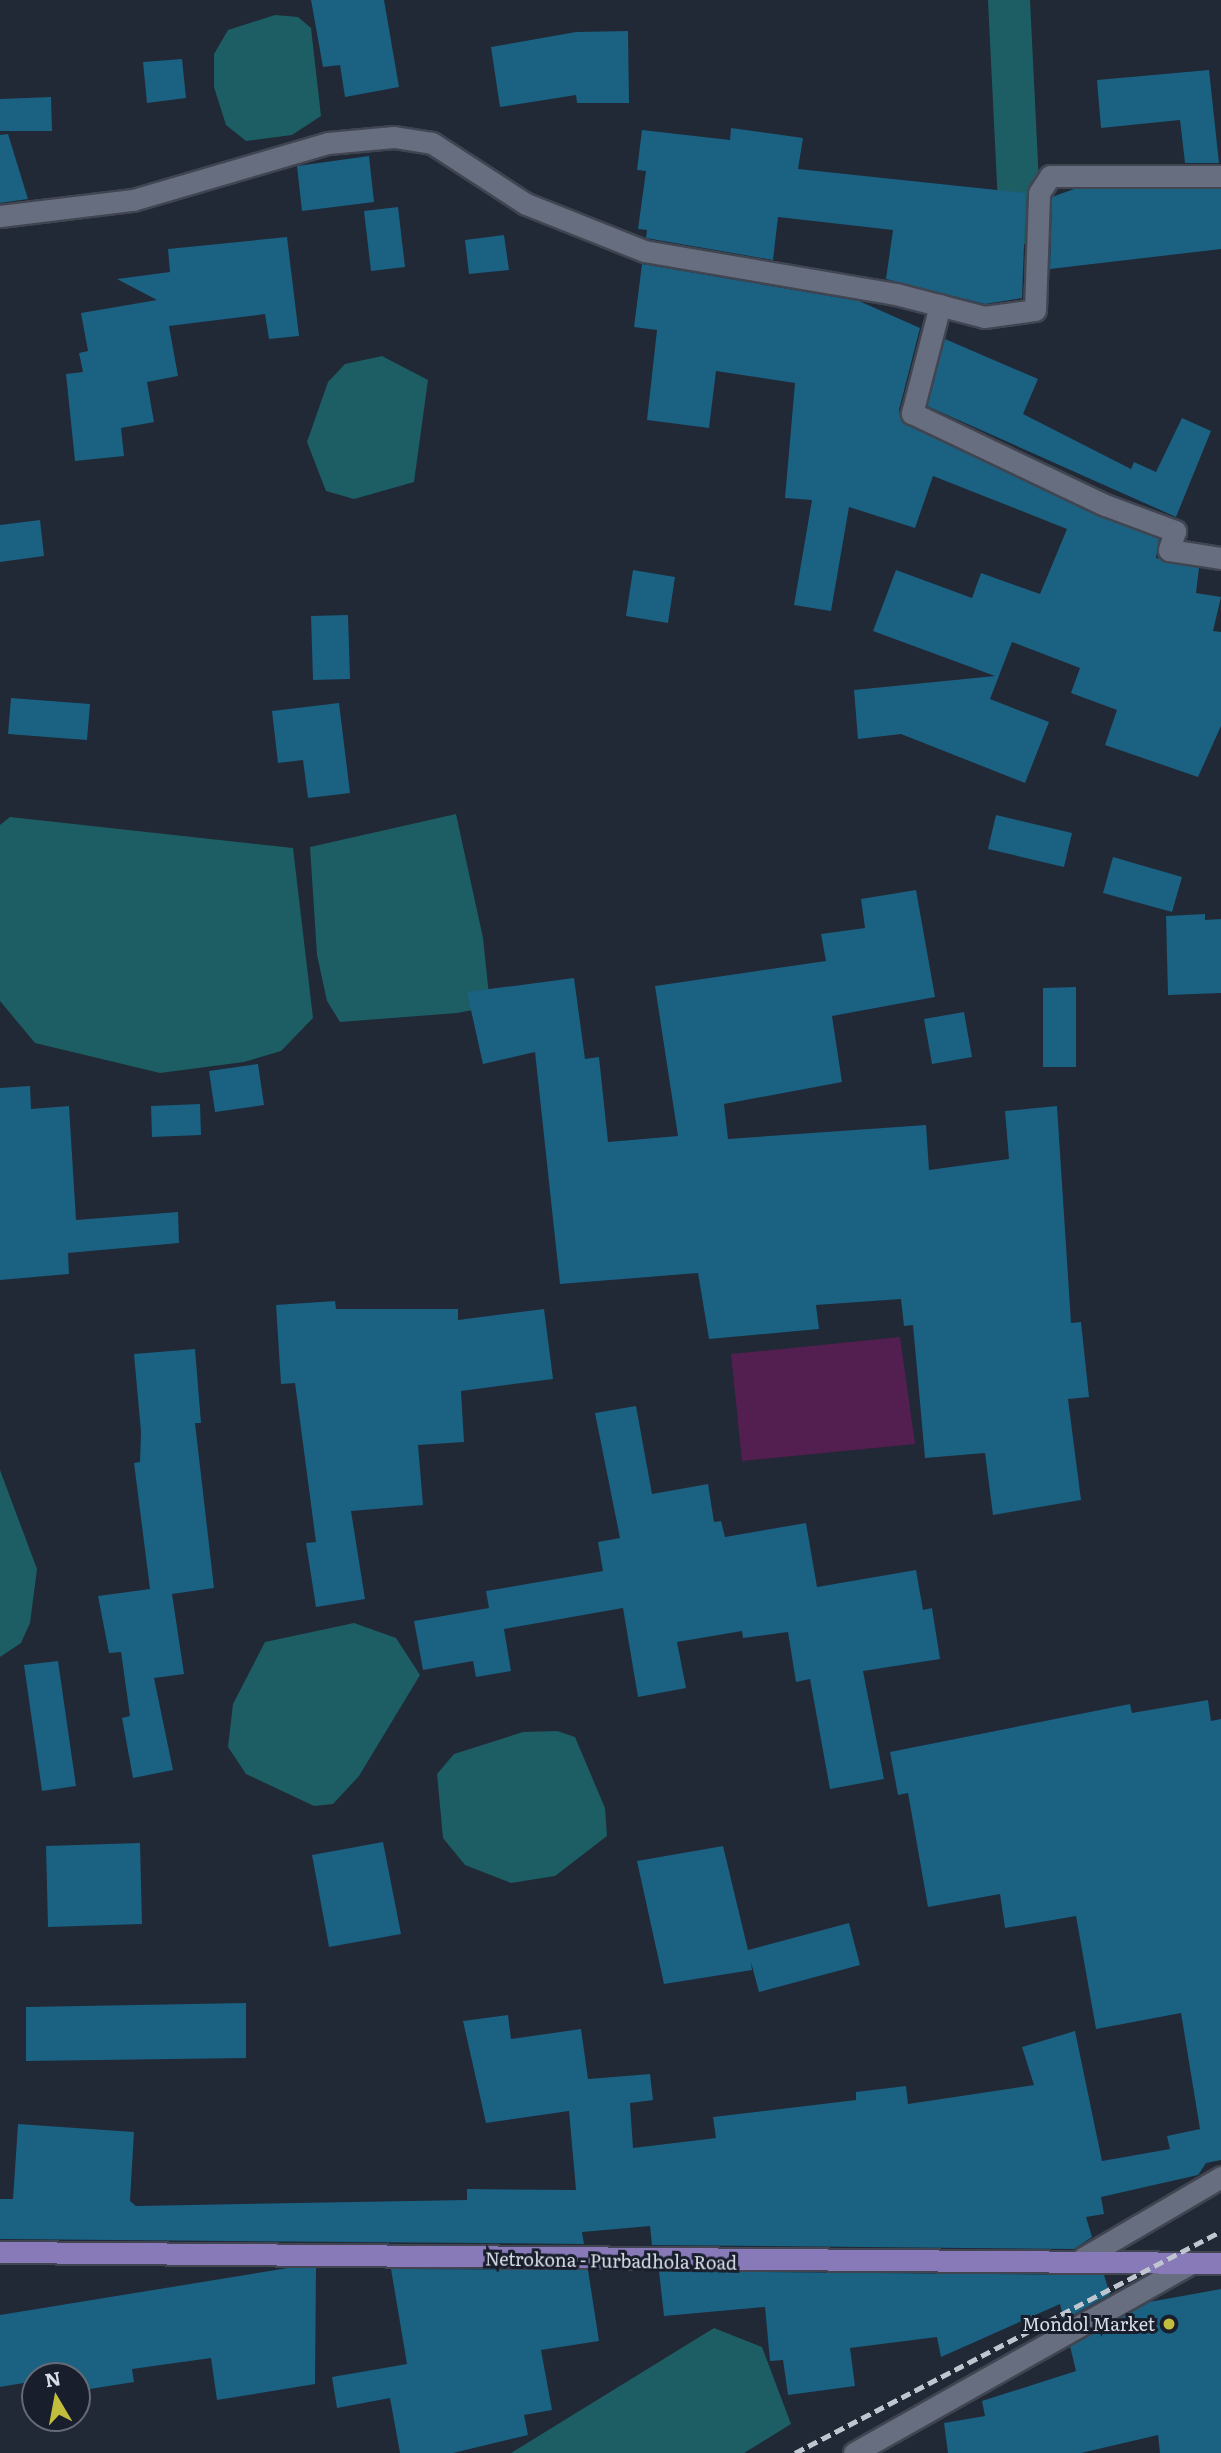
<!DOCTYPE html>
<style>
body{margin:0}
#map{position:relative;width:1221px;height:2453px;overflow:hidden;background:#212836;font-family:Literata,serif}
div>[style]{position:absolute}
[style*='--x']{left:calc(var(--x)*1px);top:calc(var(--y)*1px);width:calc(var(--w)*1px);rotate:calc(var(--a)*1deg)}
.green>*{inset:0;background:#521f50}
.water>*{inset:0;background:#1c5e63}
.canal>*{height:42px;margin:-21px;padding:0 21px;transform-origin:21px;border-radius:21px;background:#1c5e63}
.building>*{inset:0;background:#1a6182}
.roads{filter:drop-shadow(2px 0 #404551) drop-shadow(-2px 0 #404551) drop-shadow(0 2px #404551) drop-shadow(0 -2px #404551)}
.minor>*{height:21px;margin:-10.5px;padding:0 10.5px;transform-origin:10.5px;border-radius:10.5px;background:#666e7f}
.major>*{height:21px;margin:-10.5px;padding:0 10.5px;transform-origin:10.5px;border-radius:10.5px;background:#8879b8}
.rail>*{height:5px;margin-top:-2.5px;transform-origin:0;background:repeating-linear-gradient(90deg,#c0c6cf 0 10px,transparent 0 15px)}
.dots>*{width:19px;height:19px;translate:-50% -50%;box-sizing:border-box;border:4px solid #181e2c;border-radius:50%}
span{translate:-50% -50%;white-space:nowrap;text-align:center;line-height:1.15;-webkit-text-stroke:6px #181e2c;paint-order:stroke}
.street-label{font-size:18px;color:#d8dde6}
.poi-label{font-size:18px;color:#d8dde6}
.right{translate:-100% -50%;text-align:right}
.north{position:absolute;left:21px;top:2362px;width:70px;height:70px;box-sizing:border-box;background:#181e2c;border:2px solid #656a76;border-radius:50%;rotate:350deg;font-size:19px;font-weight:700;line-height:28px;text-align:center;color:#d8dde6}
.north::after{content:'';display:block;margin:auto;width:24px;height:32px;background:#c3bd3e;clip-path:polygon(50% 0,100% 100%,50% 72%,0 100%)}
</style>
<div id="map">
<div class="green">
<div style="clip-path:polygon(900px 1337px,915px 1444px,742px 1461px,731px 1354px)"></div>
</div>
<div class="water">
<div style="clip-path:polygon(275px 15px,298px 17px,311px 28px,321px 116px,292px 135px,246px 141px,226px 125px,214px 87px,214px 54px,228px 30px)"></div>
<div style="clip-path:polygon(382px 356px,428px 380px,414px 482px,354px 499px,326px 491px,307px 442px,328px 382px,345px 364px)"></div>
<div style="clip-path:polygon(456px 814px,483px 938px,489px 995px,473px 1010px,457px 1013px,340px 1022px,327px 1001px,317px 955px,310px 847px)"></div>
<div style="clip-path:polygon(10px 817px,293px 848px,313px 1018px,281px 1051px,244px 1062px,160px 1073px,35px 1043px,0 1001px,0 825px)"></div>
<div style="clip-path:polygon(0 1470px,37px 1569px,30px 1623px,21px 1643px,0 1657px)"></div>
<div style="clip-path:polygon(354px 1623px,396px 1638px,420px 1675px,359px 1776px,333px 1804px,314px 1806px,246px 1774px,228px 1747px,233px 1704px,265px 1642px)"></div>
<div style="clip-path:polygon(557px 1731px,575px 1737px,605px 1808px,607px 1836px,555px 1876px,511px 1883px,465px 1865px,443px 1838px,437px 1774px,454px 1754px,523px 1732px)"></div>
<div style="clip-path:polygon(714px 2328px,762px 2347px,791px 2424px,744px 2453px,511px 2453px)"></div>
</div>
<div class="canal">
<div style="--x:1009;--y:0;--w:224;--a:87.2"></div>
</div>
<div class="building">
<div style="clip-path:polygon(311px 0,384px 0,399px 87px,345px 97px,340px 65px,323px 67px)"></div>
<div style="clip-path:polygon(628px 31px,629px 103px,577px 103px,576px 95px,500px 107px,491px 47px,576px 32px)"></div>
<div style="clip-path:polygon(182px 59px,186px 98px,147px 103px,143px 62px)"></div>
<div style="clip-path:polygon(1209px 70px,1219px 163px,1185px 163px,1180px 120px,1101px 128px,1097px 80px)"></div>
<div style="clip-path:polygon(51px 97px,52px 131px,0 131px,0 99px)"></div>
<div style="clip-path:polygon(731px 128px,803px 138px,798px 169px,1026px 193px,1022px 298px,985px 304px,886px 279px,893px 230px,778px 217px,773px 260px,646px 238px,647px 230px,638px 229px,646px 171px,637px 170px,642px 130px,730px 140px)"></div>
<div style="clip-path:polygon(8px 134px,28px 199px,0 203px,0 135px)"></div>
<div style="clip-path:polygon(369px 156px,374px 202px,302px 211px,297px 166px)"></div>
<div style="clip-path:polygon(1074px 189px,1221px 189px,1221px 249px,1050px 269px,1052px 197px)"></div>
<div style="clip-path:polygon(398px 207px,405px 267px,371px 271px,364px 211px)"></div>
<div style="clip-path:polygon(504px 235px,509px 270px,469px 274px,465px 240px)"></div>
<div style="clip-path:polygon(287px 237px,299px 336px,269px 339px,265px 314px,169px 326px,178px 376px,147px 382px,154px 422px,121px 428px,124px 456px,75px 461px,66px 374px,83px 372px,79px 353px,88px 351px,81px 313px,157px 300px,117px 279px,170px 272px,168px 249px)"></div>
<div style="clip-path:polygon(642px 264px,859px 301px,920px 328px,899px 410px,902px 422px,1159px 539px,1156px 558px,1199px 568px,1196px 593px,1221px 597px,1213px 631px,1221px 632px,1221px 726px,1198px 777px,1105px 745px,1117px 710px,1071px 693px,1080px 668px,1012px 642px,990px 699px,1049px 722px,1025px 783px,901px 734px,858px 739px,854px 690px,995px 676px,873px 631px,896px 570px,972px 598px,981px 573px,1040px 594px,1067px 529px,933px 476px,915px 528px,849px 507px,831px 611px,794px 605px,812px 500px,785px 498px,795px 383px,716px 371px,709px 428px,647px 420px,657px 330px,634px 327px)"></div>
<div style="clip-path:polygon(945px 339px,1038px 379px,1023px 414px,1131px 469px,1134px 462px,1156px 472px,1182px 418px,1211px 431px,1176px 517px,927px 406px)"></div>
<div style="clip-path:polygon(40px 520px,44px 556px,0 562px,0 525px)"></div>
<div style="clip-path:polygon(633px 570px,675px 577px,668px 623px,626px 616px)"></div>
<div style="clip-path:polygon(348px 615px,350px 679px,313px 680px,311px 616px)"></div>
<div style="clip-path:polygon(11px 698px,90px 704px,87px 740px,8px 734px)"></div>
<div style="clip-path:polygon(339px 703px,350px 793px,308px 798px,303px 760px,278px 763px,272px 711px)"></div>
<div style="clip-path:polygon(996px 815px,1072px 833px,1064px 867px,988px 849px)"></div>
<div style="clip-path:polygon(1113px 857px,1182px 877px,1172px 912px,1103px 893px)"></div>
<div style="clip-path:polygon(916px 890px,935px 997px,832px 1016px,842px 1082px,724px 1104px,728px 1139px,926px 1125px,929px 1170px,1009px 1159px,1005px 1111px,1057px 1106px,1071px 1323px,1081px 1322px,1089px 1397px,1068px 1399px,1081px 1500px,993px 1515px,985px 1453px,925px 1458px,913px 1325px,904px 1326px,901px 1299px,816px 1305px,819px 1329px,709px 1339px,698px 1273px,560px 1284px,535px 1052px,483px 1064px,467px 992px,574px 978px,585px 1059px,599px 1057px,608px 1142px,678px 1136px,655px 986px,826px 961px,821px 934px,865px 928px,861px 899px)"></div>
<div style="clip-path:polygon(1205px 914px,1205px 920px,1221px 919px,1221px 993px,1168px 995px,1166px 916px)"></div>
<div style="clip-path:polygon(1076px 987px,1076px 1067px,1043px 1067px,1043px 988px)"></div>
<div style="clip-path:polygon(964px 1012px,972px 1057px,932px 1064px,924px 1019px)"></div>
<div style="clip-path:polygon(258px 1064px,264px 1105px,215px 1112px,209px 1071px)"></div>
<div style="clip-path:polygon(30px 1086px,31px 1109px,69px 1106px,76px 1220px,178px 1212px,179px 1243px,68px 1253px,69px 1274px,0 1280px,0 1088px)"></div>
<div style="clip-path:polygon(200px 1104px,201px 1135px,152px 1137px,151px 1106px)"></div>
<div style="clip-path:polygon(335px 1301px,336px 1309px,458px 1309px,458px 1320px,544px 1309px,553px 1379px,461px 1391px,464px 1442px,418px 1445px,423px 1505px,351px 1511px,365px 1599px,316px 1607px,306px 1543px,316px 1542px,295px 1383px,281px 1384px,276px 1305px)"></div>
<div style="clip-path:polygon(195px 1349px,201px 1423px,195px 1423px,214px 1588px,172px 1594px,184px 1674px,154px 1678px,173px 1770px,133px 1778px,122px 1718px,130px 1716px,121px 1652px,109px 1653px,98px 1596px,150px 1589px,134px 1463px,140px 1462px,141px 1432px,134px 1354px)"></div>
<div style="clip-path:polygon(636px 1406px,652px 1494px,708px 1484px,714px 1522px,721px 1521px,725px 1537px,806px 1523px,817px 1587px,916px 1570px,923px 1610px,932px 1608px,940px 1659px,863px 1671px,884px 1779px,830px 1789px,810px 1679px,796px 1682px,788px 1632px,743px 1638px,742px 1631px,677px 1642px,686px 1688px,638px 1697px,623px 1608px,504px 1629px,511px 1671px,476px 1677px,473px 1661px,423px 1670px,414px 1621px,489px 1608px,486px 1591px,603px 1571px,598px 1542px,620px 1538px,595px 1413px)"></div>
<div style="clip-path:polygon(58px 1661px,76px 1786px,42px 1791px,24px 1665px)"></div>
<div style="clip-path:polygon(1208px 1700px,1211px 1721px,1221px 1719px,1221px 2160px,1206px 2163px,1198px 2175px,1101px 2197px,1104px 2214px,1086px 2217px,1092px 2237px,1074px 2249px,652px 2245px,650px 2226px,582px 2232px,584px 2244px,0 2239px,0 2199px,13px 2199px,18px 2124px,134px 2132px,130px 2201px,136px 2206px,467px 2200px,467px 2189px,576px 2190px,569px 2111px,486px 2123px,463px 2021px,508px 2015px,511px 2039px,581px 2029px,588px 2079px,650px 2074px,653px 2100px,630px 2103px,633px 2148px,716px 2138px,713px 2117px,856px 2100px,856px 2092px,906px 2086px,908px 2104px,1034px 2085px,1022px 2047px,1075px 2031px,1102px 2161px,1170px 2149px,1167px 2136px,1200px 2129px,1181px 2013px,1096px 2029px,1076px 1916px,1005px 1928px,1000px 1894px,928px 1907px,908px 1793px,898px 1795px,890px 1752px,1130px 1704px,1132px 1713px)"></div>
<div style="clip-path:polygon(383px 1842px,401px 1934px,329px 1947px,312px 1855px)"></div>
<div style="clip-path:polygon(140px 1843px,142px 1924px,48px 1927px,46px 1846px)"></div>
<div style="clip-path:polygon(723px 1846px,748px 1950px,849px 1923px,860px 1965px,759px 1992px,751px 1962px,752px 1970px,664px 1984px,637px 1861px)"></div>
<div style="clip-path:polygon(246px 2003px,246px 2058px,26px 2061px,26px 2007px)"></div>
<div style="clip-path:polygon(288px 2268px,316px 2268px,315px 2384px,217px 2400px,211px 2358px,132px 2369px,134px 2382px,77px 2391px,77px 2375px,35px 2376px,35px 2381px,0 2387px,0 2315px)"></div>
<div style="clip-path:polygon(391px 2269px,588px 2270px,599px 2341px,541px 2350px,552px 2410px,524px 2415px,528px 2435px,453px 2453px,400px 2453px,390px 2398px,337px 2408px,332px 2377px,407px 2364px)"></div>
<div style="clip-path:polygon(659px 2271px,1104px 2275px,1110px 2294px,1064px 2320px,1060px 2304px,941px 2357px,937px 2337px,850px 2348px,855px 2386px,788px 2395px,783px 2360px,770px 2361px,765px 2307px,664px 2316px)"></div>
<div style="clip-path:polygon(1221px 2289px,1221px 2453px,1160px 2453px,1158px 2435px,1081px 2453px,948px 2453px,944px 2423px,985px 2416px,982px 2401px,1076px 2371px,1070px 2346px,1149px 2302px)"></div>
</div>
<div class="roads">
<div class="minor">
<div style="--x:0;--y:216;--w:134;--a:-6.9"></div>
<div style="--x:133;--y:200;--w:203;--a:-16.3"></div>
<div style="--x:328;--y:143;--w:66;--a:-5.2"></div>
<div style="--x:394;--y:137;--w:38;--a:9"></div>
<div style="--x:432;--y:143;--w:112;--a:33"></div>
<div style="--x:526;--y:204;--w:127;--a:21.7"></div>
<div style="--x:644;--y:251;--w:256;--a:9.7"></div>
<div style="--x:896;--y:294;--w:91;--a:14.6"></div>
<div style="--x:984;--y:317;--w:51;--a:-7.8"></div>
<div style="--x:1035;--y:310;--w:117;--a:-88"></div>
<div style="--x:1039;--y:193;--w:20;--a:-57"></div>
<div style="--x:1050;--y:176;--w:171;--a:0"></div>
<div style="--x:940;--y:305;--w:112;--a:104.5"></div>
<div style="--x:912;--y:413;--w:214;--a:25.5"></div>
<div style="--x:1105;--y:505;--w:75;--a:20.4"></div>
<div style="--x:1175;--y:531;--w:20;--a:108"></div>
<div style="--x:1169;--y:550;--w:53;--a:8.7"></div>
<div style="--x:1083;--y:2258;--w:160;--a:-30.4"></div>
<div style="--x:854;--y:2453;--w:387;--a:-29.4"></div>
</div>
<div class="major">
<div style="--x:0;--y:2252;--w:1221;--a:0.52"></div>
</div>
</div>
<div class="rail">
<div style="--x:795;--y:2453;--w:480;--a:-27.5"></div>
</div>
<div class="dots">
<div style="left:1169px;top:2324px;background:#c3bd3e"></div>
</div>
<div class="street-label">
<span style="left:611px;top:2261px;rotate:1deg">Netrokona - Purbadhola Road</span>
</div>
<div class="poi-label">
<span class="right" style="left:1155px;top:2324px">Mondol Market</span>
</div>
<div class="north">N</div>
</div>
